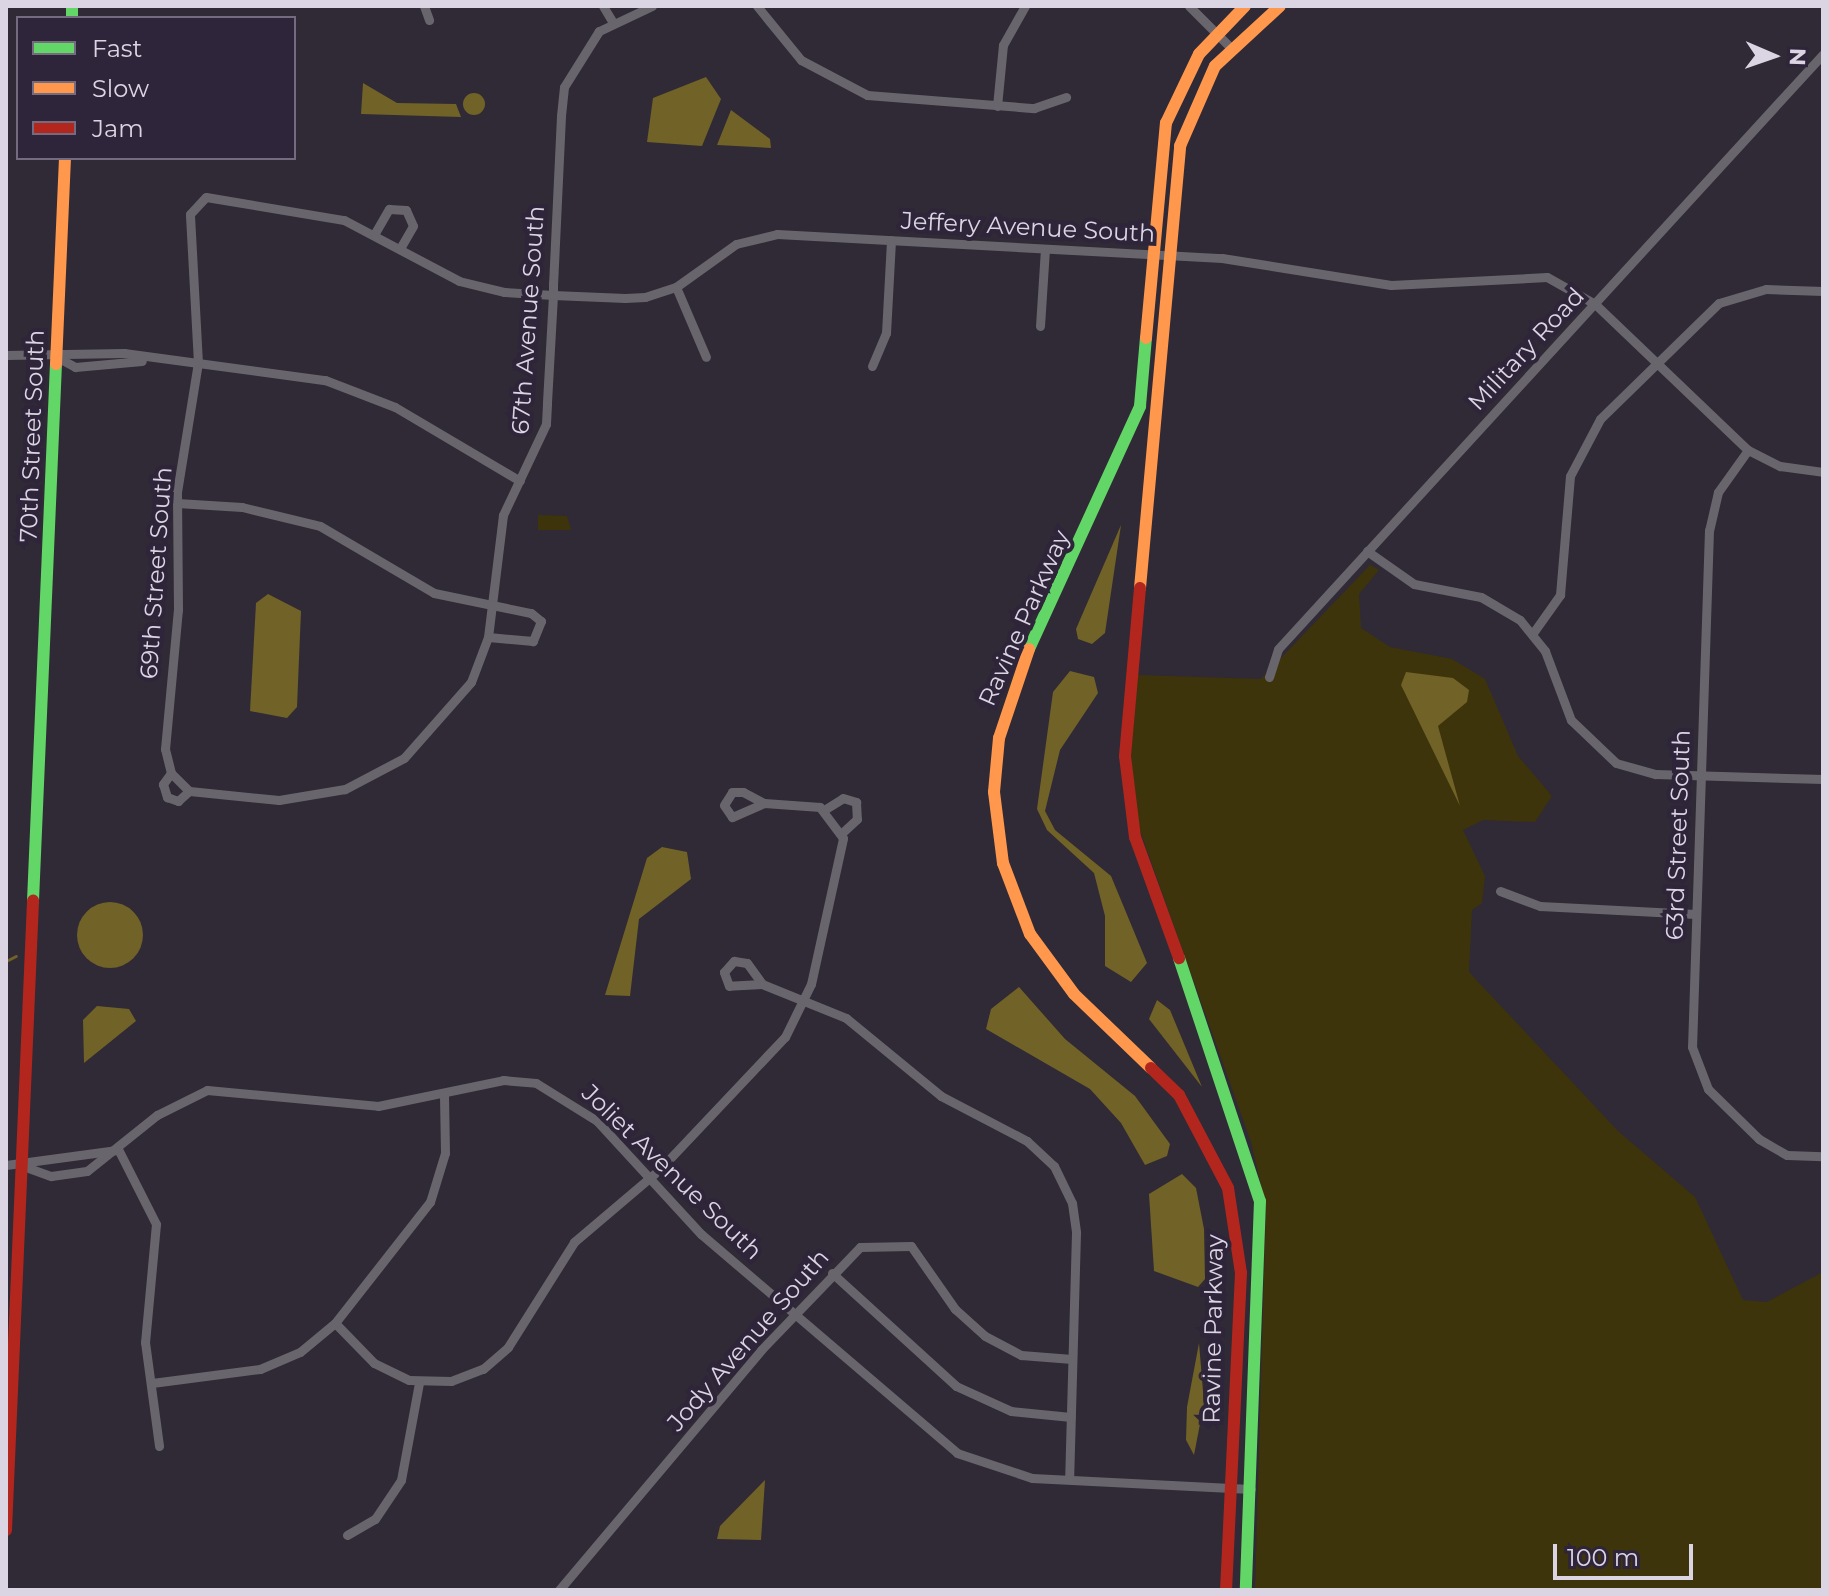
<!DOCTYPE html>
<style>
body{margin:0}
#map{position:relative;width:1829px;height:1596px;overflow:hidden;background:#2f2a35;font-family:Montserrat,sans-serif}
div>[style]{position:absolute}
[style*='--x']{left:calc(var(--x)*1px);top:calc(var(--y)*1px);width:calc(var(--w)*1px);rotate:calc(var(--a)*1deg)}
.green>*{inset:0;background:#3d340b}
.water>*{inset:0;background:#716227}
.round{border-radius:50%}
.stream>*{height:3px;margin:-1.5px;padding:0 1.5px;transform-origin:1.5px;border-radius:1.5px;background:#716227}
.street>*{height:9px;margin:-4.5px;padding:0 4.5px;transform-origin:4.5px;border-radius:4.5px;background:#69656d}
.fast>*{height:12px;margin:-6px;padding:0 6px;transform-origin:6px;border-radius:6px;background:#63d668}
.slow>*{height:12px;margin:-6px;padding:0 6px;transform-origin:6px;border-radius:6px;background:#ff974d}
.jam>*{height:12px;margin:-6px;padding:0 6px;transform-origin:6px;border-radius:6px;background:#b3261e}
span{translate:-50% -50%;white-space:nowrap;text-align:center;line-height:1.15;-webkit-text-stroke:8px #2f253a;paint-order:stroke}
.street-label{font-size:24px;color:#dbd5e3}
.frame{position:absolute;inset:0;border:8px solid #dbd5e3;pointer-events:none}
.legend{position:absolute;left:16px;top:16px;width:280px;height:144px;box-sizing:border-box;background:#2f253a;border:2px solid #746b7e;margin:0;padding:10px 14px;list-style:none;font-size:24px;color:#dbd5e3}
.legend li{display:flex;align-items:center;gap:16px;height:40px}
.legend b{width:40px;border:2px solid #746b7e}
.north{position:absolute;left:1733px;top:16px;width:80px;height:80px;-webkit-text-stroke:6px #2f253a;paint-order:stroke;rotate:92deg;font-size:22px;font-weight:700;line-height:32px;text-align:center;color:#dbd5e3}
.north::after{content:'';display:block;margin:auto;width:28px;height:36px;background:#dbd5e3;clip-path:polygon(50% 0,100% 100%,50% 72%,0 100%)}
.scale{position:absolute;left:1553px;top:1544px;width:140px;height:36px;box-sizing:border-box;border:4px solid #dbd5e3;border-top:0;padding-left:10px;font-size:24px;line-height:28px;white-space:nowrap;color:#dbd5e3;-webkit-text-stroke:6px #2f253a;paint-order:stroke}
</style>
<div id="map">
<div class="green">
<div style="clip-path:polygon(538px 515px,567px 516px,571px 530px,538px 530px)"></div>
<div style="clip-path:polygon(1370px 565px,1379px 570px,1359px 594px,1361px 628px,1390px 647px,1452px 659px,1485px 679px,1518px 756px,1552px 796px,1535px 822px,1483px 820px,1463px 830px,1485px 876px,1482px 903px,1472px 910px,1469px 972px,1618px 1131px,1695px 1197px,1743px 1300px,1767px 1302px,1823px 1272px,1823px 1590px,1255px 1590px,1266px 1206px,1251px 1142px,1136px 819px,1131px 754px,1138px 675px,1261px 679px)"></div>
</div>
<div class="water">
<div style="clip-path:polygon(706px 77px,721px 99px,702px 146px,647px 142px,653px 98px)"></div>
<div style="clip-path:polygon(363px 83px,397px 103px,456px 104px,461px 117px,361px 114px)"></div>
<div class="round" style="left:463px;top:93px;width:22px;height:22px"></div>
<div style="clip-path:polygon(731px 110px,770px 139px,771px 148px,717px 145px)"></div>
<div style="clip-path:polygon(1121px 525px,1105px 633px,1092px 644px,1078px 639px,1076px 629px)"></div>
<div style="clip-path:polygon(268px 594px,301px 611px,297px 707px,287px 718px,250px 711px,256px 603px)"></div>
<div style="clip-path:polygon(1070px 671px,1094px 677px,1098px 693px,1060px 750px,1045px 811px,1055px 830px,1111px 876px,1147px 963px,1131px 982px,1105px 966px,1105px 916px,1094px 873px,1047px 830px,1037px 809px,1053px 692px)"></div>
<div style="clip-path:polygon(1406px 672px,1453px 678px,1469px 690px,1467px 702px,1438px 726px,1460px 806px,1401px 685px)"></div>
<div style="clip-path:polygon(662px 847px,687px 852px,691px 879px,639px 919px,630px 996px,605px 995px,647px 858px)"></div>
<div class="round" style="left:77px;top:902px;width:66px;height:66px"></div>
<div style="clip-path:polygon(1019px 987px,1065px 1039px,1135px 1096px,1170px 1144px,1167px 1156px,1145px 1165px,1121px 1123px,1090px 1089px,986px 1029px,991px 1009px)"></div>
<div style="clip-path:polygon(1157px 1000px,1170px 1010px,1202px 1087px,1149px 1019px)"></div>
<div style="clip-path:polygon(97px 1006px,129px 1009px,136px 1021px,84px 1063px,83px 1020px)"></div>
<div style="clip-path:polygon(1182px 1174px,1196px 1188px,1204px 1229px,1205px 1279px,1198px 1287px,1154px 1271px,1149px 1194px)"></div>
<div style="clip-path:polygon(1199px 1343px,1204px 1403px,1194px 1455px,1186px 1440px,1187px 1407px)"></div>
<div style="clip-path:polygon(765px 1480px,761px 1540px,717px 1539px,720px 1526px)"></div>
</div>
<div class="stream">
<div style="--x:6;--y:961;--w:11;--a:-27"></div>
</div>
<div class="street">
<div style="--x:424;--y:6;--w:15;--a:70"></div>
<div style="--x:603;--y:6;--w:17;--a:59"></div>
<div style="--x:652;--y:6;--w:59;--a:154.7"></div>
<div style="--x:599;--y:31;--w:66;--a:122"></div>
<div style="--x:564;--y:87;--w:29;--a:96"></div>
<div style="--x:561;--y:116;--w:167;--a:92.7"></div>
<div style="--x:553;--y:283;--w:12;--a:90"></div>
<div style="--x:553;--y:295;--w:109;--a:93.2"></div>
<div style="--x:547;--y:404;--w:20;--a:93"></div>
<div style="--x:546;--y:424;--w:101;--a:115.3"></div>
<div style="--x:503;--y:515;--w:123;--a:97"></div>
<div style="--x:488;--y:637;--w:48;--a:110.7"></div>
<div style="--x:471;--y:682;--w:101;--a:131.4"></div>
<div style="--x:404;--y:758;--w:67;--a:152.3"></div>
<div style="--x:345;--y:789;--w:67;--a:170.5"></div>
<div style="--x:279;--y:800;--w:90;--a:-174.3"></div>
<div style="--x:189;--y:791;--w:25;--a:-135"></div>
<div style="--x:171;--y:773;--w:25;--a:-104"></div>
<div style="--x:165;--y:749;--w:140;--a:-84.7"></div>
<div style="--x:178;--y:610;--w:118;--a:-90.5"></div>
<div style="--x:177;--y:492;--w:131;--a:-80.8"></div>
<div style="--x:198;--y:363;--w:149;--a:-93.1"></div>
<div style="--x:190;--y:214;--w:23;--a:-47"></div>
<div style="--x:206;--y:197;--w:140;--a:9.5"></div>
<div style="--x:344;--y:220;--w:130;--a:27.9"></div>
<div style="--x:459;--y:281;--w:46;--a:13.7"></div>
<div style="--x:504;--y:292;--w:49;--a:3.5"></div>
<div style="--x:553;--y:295;--w:72;--a:2.4"></div>
<div style="--x:625;--y:298;--w:20;--a:-3"></div>
<div style="--x:645;--y:297;--w:33;--a:-18"></div>
<div style="--x:676;--y:287;--w:74;--a:-35.6"></div>
<div style="--x:736;--y:244;--w:42;--a:-13.7"></div>
<div style="--x:777;--y:234;--w:446;--a:3.1"></div>
<div style="--x:1222;--y:258;--w:171;--a:9.1"></div>
<div style="--x:1391;--y:285;--w:156;--a:-2.9"></div>
<div style="--x:1547;--y:277;--w:55;--a:29.4"></div>
<div style="--x:1595;--y:304;--w:211;--a:43.7"></div>
<div style="--x:1748;--y:450;--w:36;--a:27"></div>
<div style="--x:1780;--y:466;--w:43;--a:7.9"></div>
<div style="--x:757;--y:6;--w:70;--a:50.8"></div>
<div style="--x:801;--y:60;--w:75;--a:27.9"></div>
<div style="--x:867;--y:95;--w:168;--a:4.5"></div>
<div style="--x:1034;--y:108;--w:34;--a:-19"></div>
<div style="--x:1189;--y:6;--w:58;--a:45"></div>
<div style="--x:997;--y:106;--w:61;--a:-84.4"></div>
<div style="--x:1003;--y:45;--w:45;--a:-60.6"></div>
<div style="--x:375;--y:233;--w:28;--a:-60"></div>
<div style="--x:389;--y:209;--w:17;--a:3"></div>
<div style="--x:406;--y:210;--w:17;--a:66"></div>
<div style="--x:413;--y:226;--w:24;--a:120"></div>
<div style="--x:676;--y:287;--w:76;--a:66.8"></div>
<div style="--x:1040;--y:326;--w:77;--a:-86.3"></div>
<div style="--x:6;--y:355;--w:118;--a:-1"></div>
<div style="--x:124;--y:353;--w:203;--a:7.7"></div>
<div style="--x:325;--y:380;--w:75;--a:21.1"></div>
<div style="--x:395;--y:407;--w:145;--a:30.6"></div>
<div style="--x:57;--y:357;--w:21;--a:29"></div>
<div style="--x:75;--y:367;--w:67;--a:-5.1"></div>
<div style="--x:872;--y:366;--w:36;--a:-67"></div>
<div style="--x:886;--y:333;--w:93;--a:-86.9"></div>
<div style="--x:1748;--y:450;--w:52;--a:125.5"></div>
<div style="--x:1718;--y:492;--w:39;--a:103"></div>
<div style="--x:1709;--y:530;--w:517;--a:91.88"></div>
<div style="--x:1692;--y:1047;--w:45;--a:69.1"></div>
<div style="--x:1708;--y:1089;--w:71;--a:44.4"></div>
<div style="--x:1759;--y:1139;--w:32;--a:30"></div>
<div style="--x:1787;--y:1155;--w:36;--a:2"></div>
<div style="--x:177;--y:503;--w:65;--a:3.5"></div>
<div style="--x:242;--y:507;--w:80;--a:13.7"></div>
<div style="--x:320;--y:526;--w:132;--a:30.4"></div>
<div style="--x:434;--y:593;--w:99;--a:11.7"></div>
<div style="--x:531;--y:613;--w:13;--a:39"></div>
<div style="--x:541;--y:621;--w:22;--a:112"></div>
<div style="--x:533;--y:641;--w:45;--a:-174.9"></div>
<div style="--x:1367;--y:551;--w:57;--a:35.1"></div>
<div style="--x:1414;--y:584;--w:68;--a:11"></div>
<div style="--x:1481;--y:597;--w:45;--a:30.5"></div>
<div style="--x:1520;--y:620;--w:40;--a:51"></div>
<div style="--x:1545;--y:651;--w:74;--a:69.4"></div>
<div style="--x:1571;--y:720;--w:62;--a:43.7"></div>
<div style="--x:1616;--y:763;--w:41;--a:15.8"></div>
<div style="--x:1655;--y:774;--w:168;--a:1.7"></div>
<div style="--x:1533;--y:633;--w:47;--a:-54.6"></div>
<div style="--x:1560;--y:595;--w:119;--a:-85.2"></div>
<div style="--x:1570;--y:476;--w:64;--a:-62.2"></div>
<div style="--x:1600;--y:419;--w:166;--a:-44.3"></div>
<div style="--x:1719;--y:303;--w:49;--a:-16.6"></div>
<div style="--x:1766;--y:289;--w:57;--a:2"></div>
<div style="--x:1269;--y:677;--w:29;--a:-72"></div>
<div style="--x:1278;--y:649;--w:807;--a:-47.51"></div>
<div style="--x:171;--y:773;--w:14;--a:126"></div>
<div style="--x:163;--y:784;--w:14;--a:73"></div>
<div style="--x:167;--y:797;--w:12;--a:20"></div>
<div style="--x:178;--y:801;--w:15;--a:-42"></div>
<div style="--x:732;--y:792;--w:11;--a:0"></div>
<div style="--x:743;--y:792;--w:24;--a:28"></div>
<div style="--x:764;--y:803;--w:35;--a:156"></div>
<div style="--x:732;--y:817;--w:14;--a:-124"></div>
<div style="--x:724;--y:805;--w:15;--a:-58"></div>
<div style="--x:824;--y:810;--w:22;--a:-32"></div>
<div style="--x:843;--y:798;--w:14;--a:17"></div>
<div style="--x:856;--y:802;--w:17;--a:87"></div>
<div style="--x:857;--y:819;--w:21;--a:137"></div>
<div style="--x:1500;--y:891;--w:43;--a:20.6"></div>
<div style="--x:1540;--y:906;--w:156;--a:2.9"></div>
<div style="--x:734;--y:961;--w:13;--a:9"></div>
<div style="--x:747;--y:963;--w:26;--a:54"></div>
<div style="--x:762;--y:984;--w:33;--a:177"></div>
<div style="--x:729;--y:986;--w:15;--a:-110"></div>
<div style="--x:724;--y:972;--w:15;--a:-48"></div>
<div style="--x:762;--y:984;--w:91;--a:22"></div>
<div style="--x:846;--y:1018;--w:123;--a:39.4"></div>
<div style="--x:941;--y:1096;--w:97;--a:27.6"></div>
<div style="--x:1027;--y:1141;--w:37;--a:43"></div>
<div style="--x:1054;--y:1166;--w:41;--a:64.1"></div>
<div style="--x:1072;--y:1203;--w:30;--a:82"></div>
<div style="--x:1076;--y:1233;--w:246;--a:91.6"></div>
<div style="--x:118;--y:1149;--w:84;--a:63.1"></div>
<div style="--x:156;--y:1224;--w:119;--a:95.3"></div>
<div style="--x:145;--y:1342;--w:105;--a:82.3"></div>
<div style="--x:6;--y:1165;--w:112;--a:-7.7"></div>
<div style="--x:23;--y:1166;--w:30;--a:20"></div>
<div style="--x:51;--y:1176;--w:36;--a:-8"></div>
<div style="--x:87;--y:1171;--w:90;--a:-38.7"></div>
<div style="--x:157;--y:1115;--w:56;--a:-26.6"></div>
<div style="--x:207;--y:1090;--w:172;--a:5.3"></div>
<div style="--x:378;--y:1106;--w:128;--a:-11.7"></div>
<div style="--x:503;--y:1080;--w:33;--a:5"></div>
<div style="--x:536;--y:1083;--w:72;--a:31.9"></div>
<div style="--x:597;--y:1121;--w:154;--a:47.4"></div>
<div style="--x:701;--y:1234;--w:337;--a:40.5"></div>
<div style="--x:957;--y:1453;--w:79;--a:18.4"></div>
<div style="--x:1032;--y:1478;--w:219;--a:2.9"></div>
<div style="--x:832;--y:1273;--w:168;--a:42.3"></div>
<div style="--x:956;--y:1386;--w:60;--a:24.4"></div>
<div style="--x:1011;--y:1411;--w:60;--a:5.7"></div>
<div style="--x:335;--y:1323;--w:56;--a:45.7"></div>
<div style="--x:374;--y:1363;--w:39;--a:26"></div>
<div style="--x:409;--y:1380;--w:42;--a:1.4"></div>
<div style="--x:451;--y:1381;--w:34;--a:-21"></div>
<div style="--x:483;--y:1369;--w:33;--a:-41"></div>
<div style="--x:508;--y:1347;--w:124;--a:-57.8"></div>
<div style="--x:574;--y:1242;--w:113;--a:-40.3"></div>
<div style="--x:660;--y:1169;--w:182;--a:-46.6"></div>
<div style="--x:785;--y:1037;--w:59;--a:-63.9"></div>
<div style="--x:811;--y:984;--w:149;--a:-77.6"></div>
<div style="--x:843;--y:838;--w:39;--a:-127"></div>
<div style="--x:820;--y:807;--w:56;--a:-175.9"></div>
<div style="--x:152;--y:1383;--w:109;--a:-7.4"></div>
<div style="--x:260;--y:1369;--w:43;--a:-23"></div>
<div style="--x:300;--y:1352;--w:45;--a:-39.6"></div>
<div style="--x:335;--y:1323;--w:154;--a:-51.9"></div>
<div style="--x:430;--y:1202;--w:51;--a:-73"></div>
<div style="--x:445;--y:1153;--w:59;--a:-91"></div>
<div style="--x:347;--y:1535;--w:32;--a:-30"></div>
<div style="--x:375;--y:1519;--w:47;--a:-56.3"></div>
<div style="--x:401;--y:1480;--w:99;--a:-79.5"></div>
<div style="--x:559;--y:1590;--w:314;--a:-49.9"></div>
<div style="--x:761;--y:1350;--w:143;--a:-46.1"></div>
<div style="--x:860;--y:1247;--w:51;--a:-1.1"></div>
<div style="--x:911;--y:1246;--w:77;--a:55.1"></div>
<div style="--x:955;--y:1309;--w:40;--a:42"></div>
<div style="--x:985;--y:1336;--w:41;--a:27.8"></div>
<div style="--x:1021;--y:1355;--w:51;--a:4.5"></div>
</div>
<div class="fast">
<div style="--x:72;--y:6;--w:12;--a:90"></div>
<div style="--x:1029;--y:649;--w:267;--a:-65.4"></div>
<div style="--x:1140;--y:406;--w:68;--a:-85"></div>
<div style="--x:33;--y:901;--w:537;--a:-87.55"></div>
<div style="--x:1179;--y:958;--w:256;--a:71.6"></div>
<div style="--x:1260;--y:1201;--w:389;--a:92.1"></div>
</div>
<div class="slow">
<div style="--x:1146;--y:338;--w:216;--a:-84.7"></div>
<div style="--x:1166;--y:123;--w:76;--a:-64.4"></div>
<div style="--x:1199;--y:54;--w:66;--a:-46.2"></div>
<div style="--x:56;--y:364;--w:206;--a:-87.5"></div>
<div style="--x:1140;--y:588;--w:444;--a:-84.8"></div>
<div style="--x:1180;--y:146;--w:87;--a:-66.4"></div>
<div style="--x:1215;--y:66;--w:88;--a:-42.7"></div>
<div style="--x:1029;--y:649;--w:94;--a:108.6"></div>
<div style="--x:999;--y:738;--w:54;--a:95.3"></div>
<div style="--x:994;--y:792;--w:72;--a:82.8"></div>
<div style="--x:1003;--y:863;--w:76;--a:69.2"></div>
<div style="--x:1030;--y:934;--w:74;--a:53.7"></div>
<div style="--x:1074;--y:994;--w:107;--a:43.9"></div>
</div>
<div class="jam">
<div style="--x:1140;--y:588;--w:169;--a:95.1"></div>
<div style="--x:1125;--y:756;--w:82;--a:83"></div>
<div style="--x:1135;--y:837;--w:129;--a:70"></div>
<div style="--x:1151;--y:1068;--w:39;--a:44"></div>
<div style="--x:1179;--y:1095;--w:105;--a:62.2"></div>
<div style="--x:1228;--y:1188;--w:86;--a:81.3"></div>
<div style="--x:1241;--y:1273;--w:317;--a:92.7"></div>
<div style="--x:6;--y:1530;--w:630;--a:-87.54"></div>
</div>
<div class="street-label">
<span style="left:1028px;top:227px;rotate:3deg">Jeffery Avenue South</span>
<span style="left:528px;top:320px;rotate:-86deg">67th Avenue South</span>
<span style="left:1526px;top:349px;rotate:-47deg">Military Road</span>
<span style="left:32px;top:436px;rotate:-88deg">70th Street South</span>
<span style="left:156px;top:573px;rotate:-86deg">69th Street South</span>
<span style="left:1024px;top:618px;rotate:-66deg">Ravine Parkway</span>
<span style="left:1678px;top:835px;rotate:-88deg">63rd Street South</span>
<span style="left:672px;top:1172px;rotate:44deg">Joliet Avenue South</span>
<span style="left:1213px;top:1329px;rotate:-89deg">Ravine Parkway</span>
<span style="left:748px;top:1340px;rotate:-49deg">Jody Avenue South</span>
</div>
<div class="frame"></div>
<ul class="legend">
<li><b style="height:10px;background:#63d668"></b>Fast</li>
<li><b style="height:10px;background:#ff974d"></b>Slow</li>
<li><b style="height:10px;background:#b3261e"></b>Jam</li>
</ul>
<div class="north">N</div>
<div class="scale">100 m</div>
</div>
